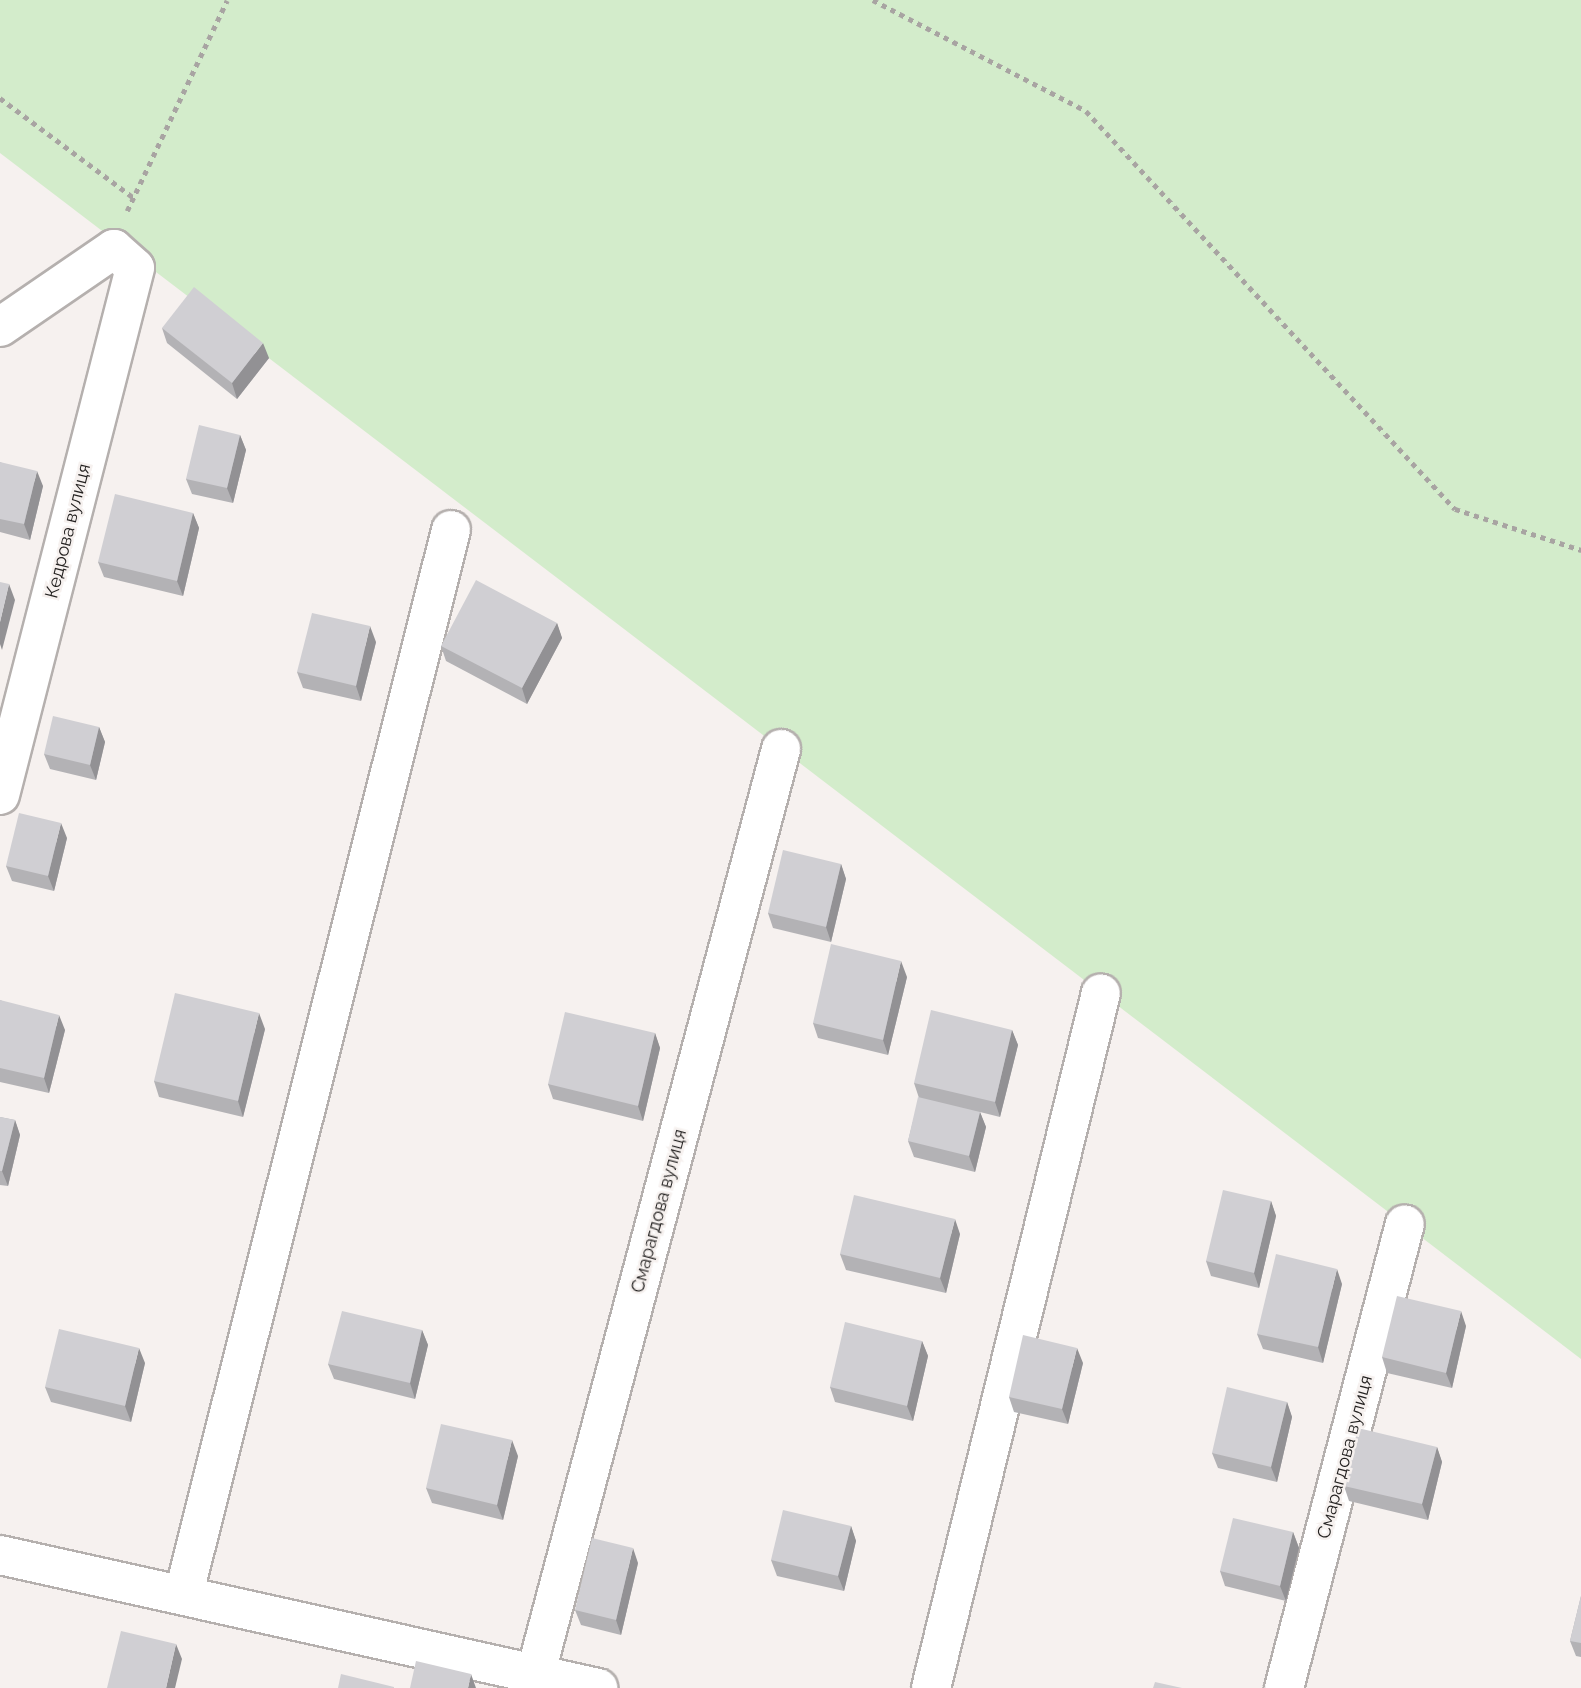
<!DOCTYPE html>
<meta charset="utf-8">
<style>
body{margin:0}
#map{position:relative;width:1581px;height:1688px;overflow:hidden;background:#f6f1ef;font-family:Raleway,sans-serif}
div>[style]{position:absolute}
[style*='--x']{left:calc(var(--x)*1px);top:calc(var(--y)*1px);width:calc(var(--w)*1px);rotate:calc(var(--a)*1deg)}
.green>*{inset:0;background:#d3eccb}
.path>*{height:4.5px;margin-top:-2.25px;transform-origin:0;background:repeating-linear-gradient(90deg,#a8a4a2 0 5px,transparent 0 10px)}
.roads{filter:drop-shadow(2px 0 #b5b0ae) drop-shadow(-2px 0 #b5b0ae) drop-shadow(0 2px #b5b0ae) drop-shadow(0 -2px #b5b0ae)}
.minor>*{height:38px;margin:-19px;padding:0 19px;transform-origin:19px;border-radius:19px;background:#fff}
.wall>*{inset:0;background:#b3b2b5}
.shaded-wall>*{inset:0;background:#929194}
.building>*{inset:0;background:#d0cfd3}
span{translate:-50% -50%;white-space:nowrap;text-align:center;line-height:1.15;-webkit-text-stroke:5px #f6f1ef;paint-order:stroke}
.street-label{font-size:18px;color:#242221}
</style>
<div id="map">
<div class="green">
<div style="clip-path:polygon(0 0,1581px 0,1581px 1359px,0 153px)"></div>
</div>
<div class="path">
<div style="--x:873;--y:0;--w:240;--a:27.5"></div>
<div style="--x:1086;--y:111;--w:543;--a:47.17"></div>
<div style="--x:1455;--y:509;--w:133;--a:18"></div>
<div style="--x:0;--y:98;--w:166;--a:36.7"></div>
<div style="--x:127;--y:211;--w:233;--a:-64.6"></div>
</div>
<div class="roads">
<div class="minor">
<div style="--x:0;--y:327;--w:138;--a:-34.4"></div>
<div style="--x:114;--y:249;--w:28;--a:42"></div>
<div style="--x:135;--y:268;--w:544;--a:104.37"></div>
<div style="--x:0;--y:1555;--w:613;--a:12.54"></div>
<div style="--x:184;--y:1593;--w:1096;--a:-75.9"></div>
<div style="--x:536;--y:1672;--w:955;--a:-75.13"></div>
<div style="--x:931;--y:1688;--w:715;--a:-76.26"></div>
<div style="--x:1284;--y:1688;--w:479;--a:-75.4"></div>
</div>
</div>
<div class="wall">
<div style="clip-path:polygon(162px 328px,269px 358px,237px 399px,167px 343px)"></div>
<div style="clip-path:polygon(240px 435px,246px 450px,233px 503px,192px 494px,186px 479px)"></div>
<div style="clip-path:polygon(0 462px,43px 486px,30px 540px,0 532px)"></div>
<div style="clip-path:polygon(193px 513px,199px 528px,183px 596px,104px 577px,98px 562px)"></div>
<div style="clip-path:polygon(557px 623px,562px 638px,527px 704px,446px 661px,441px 646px)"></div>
<div style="clip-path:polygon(376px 642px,361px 701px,303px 688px,297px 672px)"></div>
<div style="clip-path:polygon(99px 727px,105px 742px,96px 780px,50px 769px,44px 754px)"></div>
<div style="clip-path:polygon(67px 838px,54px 891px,12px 881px,6px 866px)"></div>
<div style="clip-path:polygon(841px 864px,846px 879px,831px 942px,773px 928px,768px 913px)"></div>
<div style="clip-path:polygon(907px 977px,888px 1055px,818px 1038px,813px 1023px)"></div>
<div style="clip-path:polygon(0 1000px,65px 1030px,49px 1093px,0 1082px)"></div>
<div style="clip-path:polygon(265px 1029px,243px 1117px,159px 1097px,154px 1081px)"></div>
<div style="clip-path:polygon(1012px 1030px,1018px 1045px,1000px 1117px,980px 1112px,986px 1127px,975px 1172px,914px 1157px,908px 1141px,919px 1098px,914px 1083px)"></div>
<div style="clip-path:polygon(655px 1033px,660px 1048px,643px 1121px,553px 1099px,548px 1084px)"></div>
<div style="clip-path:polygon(0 1117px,15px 1120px,20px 1135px,8px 1186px,0 1185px)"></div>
<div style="clip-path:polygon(1271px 1201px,1276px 1216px,1259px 1288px,1211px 1276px,1206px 1261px)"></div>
<div style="clip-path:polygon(960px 1234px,946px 1293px,846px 1270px,840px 1254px)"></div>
<div style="clip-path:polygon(1342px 1284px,1323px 1363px,1263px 1349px,1257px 1334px)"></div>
<div style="clip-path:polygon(1466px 1326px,1452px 1388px,1387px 1373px,1382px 1357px)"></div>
<div style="clip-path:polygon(422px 1330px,428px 1345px,415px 1399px,334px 1379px,328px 1364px)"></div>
<div style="clip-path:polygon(922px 1341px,928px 1356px,913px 1421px,835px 1402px,830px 1387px)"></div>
<div style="clip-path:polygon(145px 1363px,131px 1422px,51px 1402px,45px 1387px)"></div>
<div style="clip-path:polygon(1083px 1363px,1068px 1424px,1014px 1412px,1009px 1397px)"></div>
<div style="clip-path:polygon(1287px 1402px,1292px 1417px,1277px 1482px,1218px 1468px,1212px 1453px)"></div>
<div style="clip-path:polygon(1437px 1447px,1442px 1462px,1428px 1520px,1349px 1501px,1344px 1486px)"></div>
<div style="clip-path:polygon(518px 1456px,503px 1520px,432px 1503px,426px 1488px)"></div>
<div style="clip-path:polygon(851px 1526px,856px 1541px,844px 1591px,777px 1576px,771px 1560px)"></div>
<div style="clip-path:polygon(1293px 1532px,1299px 1548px,1286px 1601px,1225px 1586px,1220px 1571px)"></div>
<div style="clip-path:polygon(638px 1563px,621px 1635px,581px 1625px,575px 1610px)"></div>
<div style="clip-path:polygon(1581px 1596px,1581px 1657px,1576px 1656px,1570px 1641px)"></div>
</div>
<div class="shaded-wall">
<div style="clip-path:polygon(263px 343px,269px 358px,237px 399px,232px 383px)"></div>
<div style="clip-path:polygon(240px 435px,246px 450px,233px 503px,227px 488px)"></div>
<div style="clip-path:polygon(37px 471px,43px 486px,30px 540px,24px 524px)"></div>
<div style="clip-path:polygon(193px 513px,199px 528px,183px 596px,177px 581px)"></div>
<div style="clip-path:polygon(9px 584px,15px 600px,2px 650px,0 644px,0 622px)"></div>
<div style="clip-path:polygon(557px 623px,562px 638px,527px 704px,522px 688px)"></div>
<div style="clip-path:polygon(370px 626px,376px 642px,361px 701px,356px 686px)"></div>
<div style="clip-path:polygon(99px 727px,105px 742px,96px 780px,90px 765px)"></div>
<div style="clip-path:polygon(61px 823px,67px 838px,54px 891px,48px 876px)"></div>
<div style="clip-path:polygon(841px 864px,846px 879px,831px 942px,826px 927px)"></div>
<div style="clip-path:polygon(901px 961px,907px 977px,888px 1055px,883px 1040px)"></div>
<div style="clip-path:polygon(259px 1013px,265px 1029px,243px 1117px,238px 1101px)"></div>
<div style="clip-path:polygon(59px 1015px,65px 1030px,49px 1093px,44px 1078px)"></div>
<div style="clip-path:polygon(1012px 1030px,1018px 1045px,1000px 1117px,995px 1102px)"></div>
<div style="clip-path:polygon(655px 1033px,660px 1048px,643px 1121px,638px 1106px)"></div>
<div style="clip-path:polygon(980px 1112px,986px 1127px,975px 1172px,969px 1156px)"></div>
<div style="clip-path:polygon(15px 1120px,20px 1135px,8px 1186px,2px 1171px)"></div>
<div style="clip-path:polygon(1271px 1201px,1276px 1216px,1259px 1288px,1254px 1273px)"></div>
<div style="clip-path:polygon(955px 1219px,960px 1234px,946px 1293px,940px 1278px)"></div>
<div style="clip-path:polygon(1337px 1269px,1342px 1284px,1323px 1363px,1318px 1347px)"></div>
<div style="clip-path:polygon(1461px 1311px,1466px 1326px,1452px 1388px,1446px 1373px)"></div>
<div style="clip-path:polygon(422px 1330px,428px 1345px,415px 1399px,410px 1383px)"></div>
<div style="clip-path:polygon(922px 1341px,928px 1356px,913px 1421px,907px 1406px)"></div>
<div style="clip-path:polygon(139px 1348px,145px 1363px,131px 1422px,125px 1406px)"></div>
<div style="clip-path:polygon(1077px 1348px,1083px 1363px,1068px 1424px,1062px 1409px)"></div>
<div style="clip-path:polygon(1287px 1402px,1292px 1417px,1277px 1482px,1271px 1467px)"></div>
<div style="clip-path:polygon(512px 1440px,518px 1456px,503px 1520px,497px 1505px)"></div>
<div style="clip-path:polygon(1437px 1447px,1442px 1462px,1428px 1520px,1422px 1504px)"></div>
<div style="clip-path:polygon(851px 1526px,856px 1541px,844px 1591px,838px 1576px)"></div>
<div style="clip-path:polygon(1293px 1532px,1299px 1548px,1286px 1601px,1280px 1586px)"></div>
<div style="clip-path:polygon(633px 1548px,638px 1563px,621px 1635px,616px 1620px)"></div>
<div style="clip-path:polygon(176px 1644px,182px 1659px,175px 1688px,166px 1688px)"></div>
<div style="clip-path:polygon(471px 1674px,476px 1688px,468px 1688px)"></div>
</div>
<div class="building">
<div style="clip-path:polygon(194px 287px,263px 343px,232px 383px,162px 328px)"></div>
<div style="clip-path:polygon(199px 425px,240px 435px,227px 488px,186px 479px)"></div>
<div style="clip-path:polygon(0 462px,37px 471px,24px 524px,0 519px)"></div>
<div style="clip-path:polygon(115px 494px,193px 513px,177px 581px,98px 562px)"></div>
<div style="clip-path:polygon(476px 580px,557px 623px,522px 688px,441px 646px)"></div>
<div style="clip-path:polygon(0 582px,9px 584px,0 622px)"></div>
<div style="clip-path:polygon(312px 613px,370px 626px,356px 686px,297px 672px)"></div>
<div style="clip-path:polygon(53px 716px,99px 727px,90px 765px,44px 754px)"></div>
<div style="clip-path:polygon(19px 813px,61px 823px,48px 876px,6px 866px)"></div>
<div style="clip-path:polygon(783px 850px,841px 864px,826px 927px,768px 913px)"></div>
<div style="clip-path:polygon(831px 944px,901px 961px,883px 1040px,813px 1023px)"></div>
<div style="clip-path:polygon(175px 993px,259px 1013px,238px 1101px,154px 1081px)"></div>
<div style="clip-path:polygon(0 1000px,59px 1015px,44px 1078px,0 1068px)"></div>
<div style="clip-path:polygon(931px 1010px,1012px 1030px,995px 1102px,914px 1083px)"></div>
<div style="clip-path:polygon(565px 1012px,655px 1033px,638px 1106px,548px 1084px)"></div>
<div style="clip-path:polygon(918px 1097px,980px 1112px,969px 1156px,908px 1141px)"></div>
<div style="clip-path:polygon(0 1117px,15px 1120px,2px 1171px,0 1171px)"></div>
<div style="clip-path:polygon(1223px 1190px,1271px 1201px,1254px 1273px,1206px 1261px)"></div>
<div style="clip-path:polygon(854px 1195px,955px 1219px,940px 1278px,840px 1254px)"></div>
<div style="clip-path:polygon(1276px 1254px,1337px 1269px,1318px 1347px,1257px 1334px)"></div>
<div style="clip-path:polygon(1397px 1296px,1461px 1311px,1446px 1373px,1382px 1357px)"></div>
<div style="clip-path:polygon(342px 1311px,422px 1330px,410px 1383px,328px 1364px)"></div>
<div style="clip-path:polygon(845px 1322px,922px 1341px,907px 1406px,830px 1387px)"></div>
<div style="clip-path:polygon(59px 1329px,139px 1348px,125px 1406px,45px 1387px)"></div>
<div style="clip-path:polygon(1023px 1335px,1077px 1348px,1062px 1409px,1009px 1397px)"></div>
<div style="clip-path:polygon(1227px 1387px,1287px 1402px,1271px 1467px,1212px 1453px)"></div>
<div style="clip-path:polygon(441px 1424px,512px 1440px,497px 1505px,426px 1488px)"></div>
<div style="clip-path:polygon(1358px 1428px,1437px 1447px,1422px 1504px,1344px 1486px)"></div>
<div style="clip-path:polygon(783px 1510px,851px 1526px,838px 1576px,771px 1560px)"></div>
<div style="clip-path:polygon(1233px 1518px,1293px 1532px,1280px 1586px,1220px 1571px)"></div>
<div style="clip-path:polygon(592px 1538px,633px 1548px,616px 1620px,575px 1610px)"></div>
<div style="clip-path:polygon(1581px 1596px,1581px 1643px,1570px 1641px)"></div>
<div style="clip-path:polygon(121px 1631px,176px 1644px,166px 1688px,107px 1688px)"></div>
<div style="clip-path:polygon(416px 1661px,471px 1674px,468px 1688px,410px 1688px)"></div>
<div style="clip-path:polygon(341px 1674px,394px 1687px,394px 1688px,338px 1688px)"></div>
<div style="clip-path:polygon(1155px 1682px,1182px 1688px,1153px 1688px)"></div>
</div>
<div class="street-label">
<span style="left:68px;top:531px;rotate:-76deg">Кедрова вулиця</span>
<span style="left:659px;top:1211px;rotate:-75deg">Смарагдова вулиця</span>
<span style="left:1345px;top:1457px;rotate:-75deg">Смарагдова вулиця</span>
</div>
</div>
